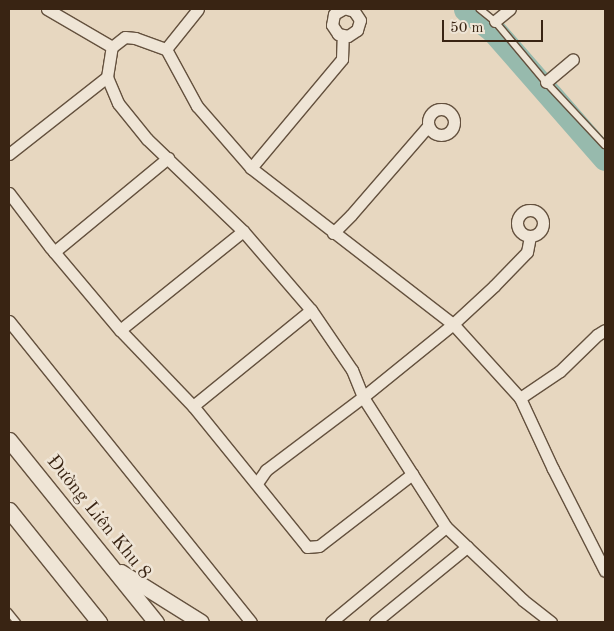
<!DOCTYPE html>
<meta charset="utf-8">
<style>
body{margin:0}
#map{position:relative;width:614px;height:631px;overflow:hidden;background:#e7d7c0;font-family:"Old Standard TT",serif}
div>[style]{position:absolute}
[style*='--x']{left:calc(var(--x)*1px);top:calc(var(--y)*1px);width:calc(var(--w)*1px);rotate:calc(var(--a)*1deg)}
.river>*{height:25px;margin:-12.5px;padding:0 12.5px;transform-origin:12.5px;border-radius:12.5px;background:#97baad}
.roads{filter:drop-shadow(1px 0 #64513e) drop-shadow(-1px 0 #64513e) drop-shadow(0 1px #64513e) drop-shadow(0 -1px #64513e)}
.lane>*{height:5.5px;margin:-2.75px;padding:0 2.75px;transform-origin:2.75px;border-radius:2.75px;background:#efe5d6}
.street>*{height:11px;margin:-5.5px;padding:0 5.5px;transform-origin:5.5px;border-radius:5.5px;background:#efe5d6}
.street>.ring{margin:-5.5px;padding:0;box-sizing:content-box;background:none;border:11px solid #efe5d6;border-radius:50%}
.secondary>*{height:15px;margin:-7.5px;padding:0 7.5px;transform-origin:7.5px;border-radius:7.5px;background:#efe5d6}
span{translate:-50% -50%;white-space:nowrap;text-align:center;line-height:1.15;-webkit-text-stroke:5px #efe5d6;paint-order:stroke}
.street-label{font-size:19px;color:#392413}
.frame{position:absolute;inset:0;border:10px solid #392413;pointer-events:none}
.scale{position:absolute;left:442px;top:20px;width:101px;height:22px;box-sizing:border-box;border:2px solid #392413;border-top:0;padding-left:6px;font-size:15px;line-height:18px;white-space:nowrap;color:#392413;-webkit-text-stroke:4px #efe5d6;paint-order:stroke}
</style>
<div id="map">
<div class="river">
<div style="--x:466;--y:9;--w:34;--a:38"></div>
<div style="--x:493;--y:30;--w:170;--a:48.8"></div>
</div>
<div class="roads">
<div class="lane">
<div style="--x:480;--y:9;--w:19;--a:39"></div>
<div style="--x:495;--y:21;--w:80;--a:50.1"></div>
<div style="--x:546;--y:82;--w:86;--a:46.9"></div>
<div style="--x:9;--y:612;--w:13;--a:51"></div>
</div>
<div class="street">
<div style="--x:47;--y:9;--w:75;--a:30.3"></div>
<div style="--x:343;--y:9;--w:10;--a:151"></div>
<div style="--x:334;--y:14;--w:11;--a:100"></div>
<div style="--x:332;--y:25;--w:11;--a:56"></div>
<div style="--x:338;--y:34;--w:10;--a:11"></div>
<div style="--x:348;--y:36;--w:11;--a:-34"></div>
<div style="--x:357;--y:30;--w:10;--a:-73"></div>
<div style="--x:360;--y:20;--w:11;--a:-124"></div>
<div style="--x:354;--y:11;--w:7;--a:-164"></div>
<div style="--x:495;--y:21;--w:19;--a:-39"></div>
<div style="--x:166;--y:49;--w:51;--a:-51.3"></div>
<div style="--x:546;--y:82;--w:35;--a:-40"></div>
<div class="ring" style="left:428px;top:109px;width:15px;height:15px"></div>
<div style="--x:9;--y:154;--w:125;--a:-38.2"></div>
<div style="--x:251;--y:168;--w:142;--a:-50.1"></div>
<div style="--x:342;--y:59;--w:23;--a:-88"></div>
<div style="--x:9;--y:193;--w:68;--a:52.8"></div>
<div style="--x:50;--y:247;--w:109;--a:49.9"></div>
<div style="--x:120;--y:330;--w:105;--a:46.2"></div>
<div style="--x:193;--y:406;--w:181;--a:51"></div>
<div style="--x:307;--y:547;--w:12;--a:-5"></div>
<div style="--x:319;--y:546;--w:118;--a:-37.7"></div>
<div class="ring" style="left:517px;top:210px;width:15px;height:15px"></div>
<div style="--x:333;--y:233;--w:25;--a:-45"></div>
<div style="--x:351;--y:215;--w:118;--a:-49.1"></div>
<div style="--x:54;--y:252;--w:148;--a:-39.5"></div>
<div style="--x:9;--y:321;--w:386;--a:51.2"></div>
<div style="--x:120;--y:330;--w:158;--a:-38.8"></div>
<div style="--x:520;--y:398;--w:48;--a:-34"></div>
<div style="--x:560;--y:371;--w:52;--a:-44.2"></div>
<div style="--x:597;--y:335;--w:9;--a:-32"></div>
<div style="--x:193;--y:406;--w:152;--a:-39.1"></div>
<div style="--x:257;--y:483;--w:16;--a:-55"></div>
<div style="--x:266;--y:470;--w:121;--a:-37"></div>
<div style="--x:363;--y:397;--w:116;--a:-39"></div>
<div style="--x:453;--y:324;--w:56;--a:-42.8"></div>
<div style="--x:494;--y:286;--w:47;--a:-45.9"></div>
<div style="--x:527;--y:252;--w:16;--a:-79"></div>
<div style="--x:331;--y:622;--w:149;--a:-39.6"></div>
<div style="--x:375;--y:622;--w:119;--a:-39.2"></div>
<div style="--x:551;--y:622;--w:36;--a:-142"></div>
<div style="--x:523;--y:600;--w:106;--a:-136.5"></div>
<div style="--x:446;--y:527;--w:154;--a:-122.6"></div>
<div style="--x:363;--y:397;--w:29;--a:-112"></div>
<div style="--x:352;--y:370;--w:73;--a:-124.3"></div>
<div style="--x:311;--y:310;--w:104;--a:-130.7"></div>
<div style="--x:243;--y:231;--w:133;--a:-136.2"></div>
<div style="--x:147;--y:139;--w:46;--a:-128.9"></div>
<div style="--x:118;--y:103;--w:28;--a:-113"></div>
<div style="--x:107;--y:77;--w:30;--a:-81"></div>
<div style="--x:112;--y:47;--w:16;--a:-38"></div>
<div style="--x:125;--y:37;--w:10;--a:6"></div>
<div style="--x:135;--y:38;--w:33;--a:20"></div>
<div style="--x:166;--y:49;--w:65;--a:61.5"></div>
<div style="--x:197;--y:106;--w:82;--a:48.9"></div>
<div style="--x:251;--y:168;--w:255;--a:37.7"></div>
<div style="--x:453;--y:324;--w:100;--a:47.8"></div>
<div style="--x:520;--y:398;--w:78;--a:65.1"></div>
<div style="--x:553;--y:469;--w:114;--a:63"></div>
</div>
<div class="secondary">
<div style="--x:9;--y:440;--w:234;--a:51.1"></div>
<div style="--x:9;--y:510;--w:144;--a:51.2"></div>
<div style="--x:121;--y:572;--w:94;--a:32"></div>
</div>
</div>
<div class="street-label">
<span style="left:98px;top:518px;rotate:51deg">Đường Liên Khu 8</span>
</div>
<div class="frame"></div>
<div class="scale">50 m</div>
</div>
